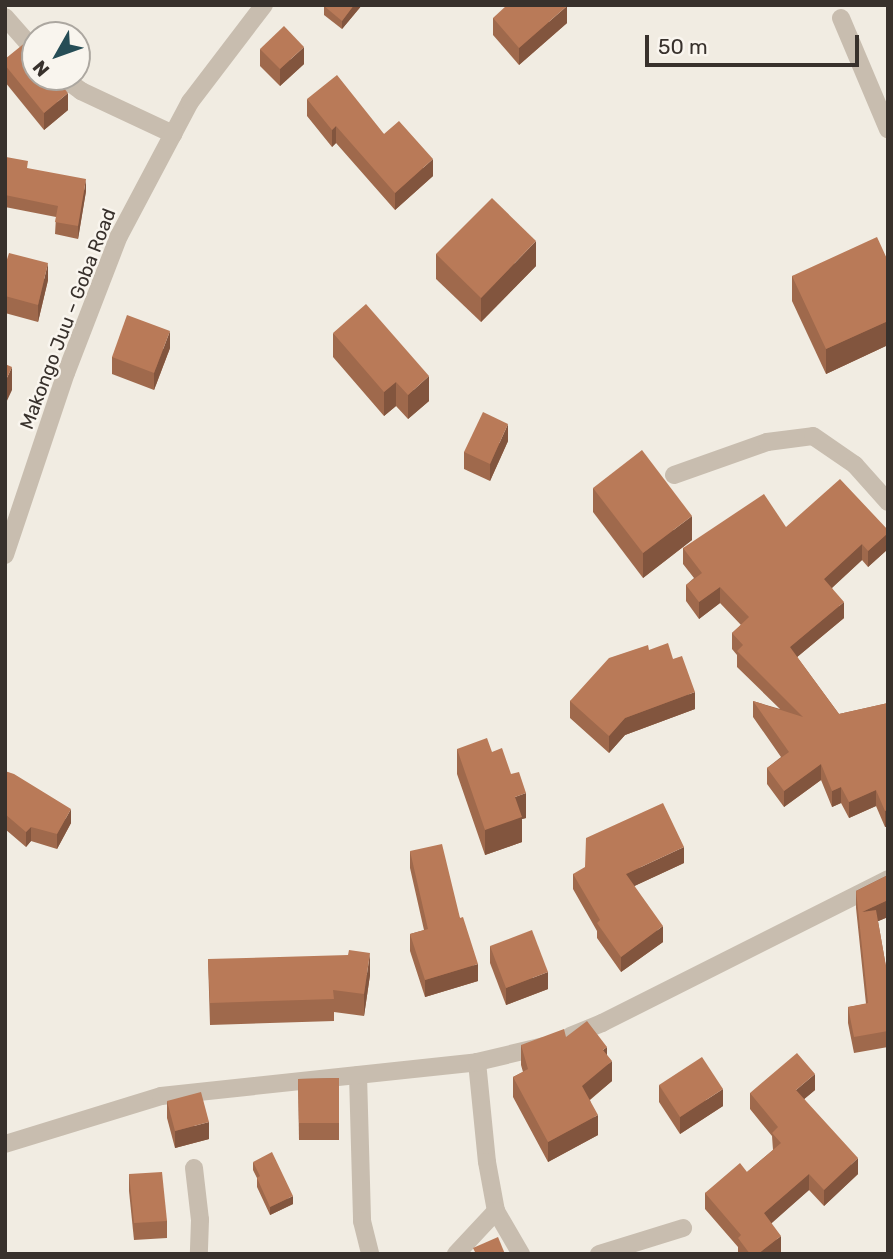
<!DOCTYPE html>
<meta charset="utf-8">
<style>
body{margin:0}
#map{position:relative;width:893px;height:1259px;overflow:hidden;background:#f1ece2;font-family:Rubik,sans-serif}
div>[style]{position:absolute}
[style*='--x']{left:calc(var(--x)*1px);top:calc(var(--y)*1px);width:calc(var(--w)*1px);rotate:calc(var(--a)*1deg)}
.minor>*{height:18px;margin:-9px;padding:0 9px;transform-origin:9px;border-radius:9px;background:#c8bdaf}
.tertiary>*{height:18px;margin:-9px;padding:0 9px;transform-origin:9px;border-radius:9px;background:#c8bdaf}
.wall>*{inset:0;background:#9f694c}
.shaded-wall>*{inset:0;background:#82553e}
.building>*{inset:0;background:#b97a58}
span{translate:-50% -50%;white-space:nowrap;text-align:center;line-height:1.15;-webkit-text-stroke:5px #f9f5ee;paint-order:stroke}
.street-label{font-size:19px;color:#38312c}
.frame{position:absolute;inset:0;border:7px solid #38312c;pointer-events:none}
.north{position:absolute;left:21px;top:21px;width:70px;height:70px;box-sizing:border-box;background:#f9f5ee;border:2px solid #aca7a0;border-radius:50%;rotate:230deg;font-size:19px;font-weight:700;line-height:28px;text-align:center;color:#38312c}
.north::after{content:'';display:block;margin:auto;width:24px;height:32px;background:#264d56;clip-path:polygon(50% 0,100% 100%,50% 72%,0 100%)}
.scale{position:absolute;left:645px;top:35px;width:214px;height:32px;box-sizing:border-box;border:4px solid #38312c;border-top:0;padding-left:9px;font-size:21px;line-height:24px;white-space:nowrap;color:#38312c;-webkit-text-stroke:5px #f9f5ee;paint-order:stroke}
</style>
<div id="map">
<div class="minor">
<div style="--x:5;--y:17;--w:45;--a:48.6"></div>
<div style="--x:841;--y:18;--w:121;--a:67.1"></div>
<div style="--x:62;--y:77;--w:24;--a:36"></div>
<div style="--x:81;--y:91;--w:102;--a:25.1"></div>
<div style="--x:674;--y:475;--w:99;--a:-19.5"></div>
<div style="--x:767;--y:442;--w:46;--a:-7.4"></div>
<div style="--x:813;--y:436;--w:51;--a:34.6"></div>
<div style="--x:855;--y:465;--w:50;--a:48.3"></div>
<div style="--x:570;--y:1036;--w:35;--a:-22"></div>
<div style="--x:602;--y:1023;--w:320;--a:-26.7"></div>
<div style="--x:477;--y:1062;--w:100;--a:84.3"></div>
<div style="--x:487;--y:1162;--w:50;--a:79.6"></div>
<div style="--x:496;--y:1211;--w:50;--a:59.8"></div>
<div style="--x:358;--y:1075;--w:146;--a:88.4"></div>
<div style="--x:362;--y:1221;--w:34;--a:76"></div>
<div style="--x:5;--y:1144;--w:163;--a:-17.1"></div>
<div style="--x:161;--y:1096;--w:318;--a:-6.1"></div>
<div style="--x:477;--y:1062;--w:69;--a:-13.4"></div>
<div style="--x:194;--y:1168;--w:52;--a:83.4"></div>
<div style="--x:200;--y:1220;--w:34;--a:92"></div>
<div style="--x:456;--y:1254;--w:59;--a:-47.1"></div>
<div style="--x:599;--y:1254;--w:88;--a:-17.2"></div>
</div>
<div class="tertiary">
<div style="--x:5;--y:555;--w:192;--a:-71.5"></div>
<div style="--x:66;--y:373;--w:147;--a:-68.9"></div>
<div style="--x:119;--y:236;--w:152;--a:-62.1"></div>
<div style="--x:190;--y:102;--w:122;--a:-52.7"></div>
</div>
<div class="wall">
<div style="clip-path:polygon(324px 5px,362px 5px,342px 29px,324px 15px)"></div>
<div style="clip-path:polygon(493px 18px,567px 23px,519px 65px,493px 35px)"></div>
<div style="clip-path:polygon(260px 49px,304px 64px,280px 86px,260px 66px)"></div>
<div style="clip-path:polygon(5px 59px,68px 110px,44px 130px,5px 82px)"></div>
<div style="clip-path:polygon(307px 99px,384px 134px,433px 176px,395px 210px,336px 143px,332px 147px,307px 116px)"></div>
<div style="clip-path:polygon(5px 160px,86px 191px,78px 239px,55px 234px,56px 217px,5px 207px)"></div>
<div style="clip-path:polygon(436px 254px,536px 266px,481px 322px,436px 279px)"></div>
<div style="clip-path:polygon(888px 261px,888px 345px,826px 374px,792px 301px,792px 276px)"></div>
<div style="clip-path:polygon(5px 266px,48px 280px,38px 322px,5px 313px)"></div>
<div style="clip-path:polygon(333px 333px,429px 401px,408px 419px,396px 406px,384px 416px,333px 357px)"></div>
<div style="clip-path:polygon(170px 348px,154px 390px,112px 374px,112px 357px)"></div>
<div style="clip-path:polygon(508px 441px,490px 481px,464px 469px,464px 452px)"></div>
<div style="clip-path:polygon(593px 488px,692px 540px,643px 578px,593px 512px)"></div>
<div style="clip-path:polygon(786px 527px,888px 530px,888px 549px,868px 567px,862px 560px,832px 588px,844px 618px,797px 657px,839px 714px,888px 703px,888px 826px,885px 827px,876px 806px,849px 818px,841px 803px,832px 807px,821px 780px,784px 807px,767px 784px,767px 768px,781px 757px,753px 717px,753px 701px,780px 709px,737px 667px,737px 655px,732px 649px,732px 633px,741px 625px,720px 603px,699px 619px,686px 601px,686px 585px,694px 578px,683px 564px,683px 548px)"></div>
<div style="clip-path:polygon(888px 607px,888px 628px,886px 625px,886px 608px)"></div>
<div style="clip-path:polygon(649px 650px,673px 659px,695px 709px,625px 735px,609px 753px,570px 718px,570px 701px)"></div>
<div style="clip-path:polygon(457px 749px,492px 752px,526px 818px,522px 819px,522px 842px,485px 855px,457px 774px)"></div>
<div style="clip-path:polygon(5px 771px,71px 823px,57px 849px,31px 841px,26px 847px,5px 829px)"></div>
<div style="clip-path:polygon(410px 851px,460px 918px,478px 981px,425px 997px,410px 951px,410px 934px,424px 930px,410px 868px)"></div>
<div style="clip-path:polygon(684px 863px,634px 886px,663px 942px,621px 972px,597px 938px,597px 931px,573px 889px,573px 874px)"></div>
<div style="clip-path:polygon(888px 875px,888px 917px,878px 921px,888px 978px,888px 1047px,854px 1053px,848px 1023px,848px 1007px,866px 1004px,856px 908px,856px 891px)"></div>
<div style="clip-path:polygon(490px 946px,548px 989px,506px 1005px,490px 963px)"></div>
<div style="clip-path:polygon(208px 959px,370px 975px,364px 1016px,334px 1012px,334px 1021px,210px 1025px)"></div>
<div style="clip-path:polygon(521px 1045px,607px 1055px,612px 1081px,590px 1100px,598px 1135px,548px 1162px,513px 1097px,513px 1077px,523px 1072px,521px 1065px)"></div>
<div style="clip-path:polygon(339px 1078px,339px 1140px,299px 1140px,298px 1079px)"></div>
<div style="clip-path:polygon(659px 1085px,723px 1106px,680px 1134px,659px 1102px)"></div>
<div style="clip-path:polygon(815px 1090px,804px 1099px,858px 1174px,824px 1206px,809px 1190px,771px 1223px,781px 1252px,779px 1254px,738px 1254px,738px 1247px,705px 1209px,705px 1193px,747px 1172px,773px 1150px,772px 1136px,750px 1109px,750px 1093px)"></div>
<div style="clip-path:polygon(167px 1101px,209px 1139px,175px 1148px,167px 1118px)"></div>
<div style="clip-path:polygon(253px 1162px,293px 1204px,270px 1215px,257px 1187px,257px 1178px,253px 1170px)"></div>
<div style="clip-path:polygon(129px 1174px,167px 1221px,167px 1238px,134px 1240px,129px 1191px)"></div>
</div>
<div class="shaded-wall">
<div style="clip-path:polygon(354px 5px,362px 5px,342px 29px,342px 21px)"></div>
<div style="clip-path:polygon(567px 6px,567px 23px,519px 65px,519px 48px)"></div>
<div style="clip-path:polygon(304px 47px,304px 64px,280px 86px,280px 69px)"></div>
<div style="clip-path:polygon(68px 93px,68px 110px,44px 130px,44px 113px)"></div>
<div style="clip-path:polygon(336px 126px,336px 143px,332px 147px,332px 130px)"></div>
<div style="clip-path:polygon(433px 159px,433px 176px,395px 210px,395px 193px)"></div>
<div style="clip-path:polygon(86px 179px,86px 191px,78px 239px,78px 226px)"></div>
<div style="clip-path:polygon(536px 241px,536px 266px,481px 322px,481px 298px)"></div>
<div style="clip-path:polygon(48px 263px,48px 280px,38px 322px,38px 305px)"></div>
<div style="clip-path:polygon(888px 321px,888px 345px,826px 374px,826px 349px)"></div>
<div style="clip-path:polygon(170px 331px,170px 348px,154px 390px,154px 373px)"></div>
<div style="clip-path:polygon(12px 367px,12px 390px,5px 405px,5px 382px)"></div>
<div style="clip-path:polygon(429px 376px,429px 401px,408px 419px,408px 395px)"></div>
<div style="clip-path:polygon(396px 382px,396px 406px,384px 416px,384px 392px)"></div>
<div style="clip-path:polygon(508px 424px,508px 441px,490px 481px,490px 464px)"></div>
<div style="clip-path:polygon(692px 516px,692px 540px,643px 578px,643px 553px)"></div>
<div style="clip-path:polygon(888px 533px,888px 549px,868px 567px,868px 551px)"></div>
<div style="clip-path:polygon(862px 544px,862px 560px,824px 595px,824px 579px)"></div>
<div style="clip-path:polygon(720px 587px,720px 603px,699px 619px,699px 602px)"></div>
<div style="clip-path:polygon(844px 602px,844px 618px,790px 663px,790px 647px)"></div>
<div style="clip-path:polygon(695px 692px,695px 709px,625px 735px,609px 753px,609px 736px,625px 718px)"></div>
<div style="clip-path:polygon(821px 764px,821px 780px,784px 807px,784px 791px)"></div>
<div style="clip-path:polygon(841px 787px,841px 803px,832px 807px,832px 791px)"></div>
<div style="clip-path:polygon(876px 790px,876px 806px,849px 818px,849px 802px)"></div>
<div style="clip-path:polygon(526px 793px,526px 818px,522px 819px,522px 842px,485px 855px,485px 830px,515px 797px)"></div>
<div style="clip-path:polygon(71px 809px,71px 823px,57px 849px,57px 834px)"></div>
<div style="clip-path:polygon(888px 809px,888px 826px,885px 827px,885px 811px)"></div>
<div style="clip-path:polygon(31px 827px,31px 841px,26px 847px,26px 832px)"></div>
<div style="clip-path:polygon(684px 847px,684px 863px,626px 890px,626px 874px)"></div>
<div style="clip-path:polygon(888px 900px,888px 917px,862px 928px,862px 912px)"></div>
<div style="clip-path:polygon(663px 926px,663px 942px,621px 972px,621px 957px)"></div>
<div style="clip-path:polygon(370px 953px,370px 975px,364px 1016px,364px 994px)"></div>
<div style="clip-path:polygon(478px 964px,478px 981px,425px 997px,425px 980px)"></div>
<div style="clip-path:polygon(548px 972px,548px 989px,506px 1005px,506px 988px)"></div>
<div style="clip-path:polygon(607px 1047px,607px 1065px,612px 1061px,612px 1081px,582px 1106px,582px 1086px,603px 1050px)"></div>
<div style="clip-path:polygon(815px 1074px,815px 1090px,796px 1106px,796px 1090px)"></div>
<div style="clip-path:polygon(723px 1089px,723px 1106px,680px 1134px,680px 1117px)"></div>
<div style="clip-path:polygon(598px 1115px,598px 1135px,548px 1162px,548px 1142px)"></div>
<div style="clip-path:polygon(209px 1122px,209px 1139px,175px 1148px,175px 1131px)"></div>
<div style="clip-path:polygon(858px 1158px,858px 1174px,824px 1206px,824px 1190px)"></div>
<div style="clip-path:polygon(809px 1174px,809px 1190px,764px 1230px,764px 1213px)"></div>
<div style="clip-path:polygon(293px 1196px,293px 1204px,270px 1215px,270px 1207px)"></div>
<div style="clip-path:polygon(781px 1236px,781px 1252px,779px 1254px,758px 1254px)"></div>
</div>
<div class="building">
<div style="clip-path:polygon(324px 5px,354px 5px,342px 21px,324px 6px)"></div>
<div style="clip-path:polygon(507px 5px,566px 5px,567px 6px,519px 48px,493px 18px)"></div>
<div style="clip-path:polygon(284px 26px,304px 47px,280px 69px,260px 49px)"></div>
<div style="clip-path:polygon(26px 42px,35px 53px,35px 77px,55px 77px,68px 93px,44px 113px,5px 65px,5px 59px)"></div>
<div style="clip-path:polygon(337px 75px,384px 134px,399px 121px,433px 159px,395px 193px,336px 126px,332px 130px,307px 99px)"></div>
<div style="clip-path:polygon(6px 157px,28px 161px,27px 168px,86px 179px,78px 226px,55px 222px,58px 206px,5px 195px,5px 160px)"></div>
<div style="clip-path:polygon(492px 198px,536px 241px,481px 298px,436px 254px)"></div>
<div style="clip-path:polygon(877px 237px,888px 261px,888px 279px,886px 280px,888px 283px,888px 321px,826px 349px,792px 276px)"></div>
<div style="clip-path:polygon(9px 253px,48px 263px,38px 305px,5px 296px,5px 266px)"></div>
<div style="clip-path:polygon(366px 304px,429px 376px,408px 395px,396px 382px,384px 392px,333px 333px)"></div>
<div style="clip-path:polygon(127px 315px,170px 331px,154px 373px,112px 357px)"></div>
<div style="clip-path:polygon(5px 364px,12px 367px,5px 382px)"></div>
<div style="clip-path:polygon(483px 412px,508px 424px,490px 464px,464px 452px)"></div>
<div style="clip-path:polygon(642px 450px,692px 516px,643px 553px,593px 488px)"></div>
<div style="clip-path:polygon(840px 479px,888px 530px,888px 533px,868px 551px,862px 544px,824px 579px,844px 602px,790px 647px,839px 714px,888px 703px,888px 809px,885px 811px,876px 790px,849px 802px,841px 787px,832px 791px,821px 764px,784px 791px,767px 768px,789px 752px,753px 701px,803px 717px,737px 651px,743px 645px,732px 633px,749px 617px,720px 587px,699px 602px,686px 585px,702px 573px,683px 548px,764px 494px,786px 527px)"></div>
<div style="clip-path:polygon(668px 643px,673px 659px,682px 656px,695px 692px,625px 718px,609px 736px,570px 701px,609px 658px,648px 645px,649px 650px)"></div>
<div style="clip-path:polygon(487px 738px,492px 752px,502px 748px,511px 774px,519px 772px,526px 793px,515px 797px,522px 817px,485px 830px,457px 749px)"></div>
<div style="clip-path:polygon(5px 771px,14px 774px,71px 809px,57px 834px,31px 827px,26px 832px,5px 814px)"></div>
<div style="clip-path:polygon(663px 803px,684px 847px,626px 874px,663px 926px,621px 957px,597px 923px,600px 920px,573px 874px,585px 867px,586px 838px)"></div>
<div style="clip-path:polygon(442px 844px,460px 918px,463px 917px,478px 964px,425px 980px,410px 934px,428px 929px,410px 851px)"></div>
<div style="clip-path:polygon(888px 875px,888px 900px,862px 912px,876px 910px,888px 978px,888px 1031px,854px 1037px,848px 1007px,868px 1003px,856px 891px)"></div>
<div style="clip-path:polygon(532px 930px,548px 972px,506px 988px,490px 946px)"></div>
<div style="clip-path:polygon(349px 950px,370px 953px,364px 994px,333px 990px,334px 999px,210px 1003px,208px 959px,348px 955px)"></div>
<div style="clip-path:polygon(587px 1021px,607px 1047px,603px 1050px,612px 1061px,582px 1086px,598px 1115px,548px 1142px,513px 1077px,528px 1069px,521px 1045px,564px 1029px,566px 1037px)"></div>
<div style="clip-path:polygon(797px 1053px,815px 1074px,796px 1090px,858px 1158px,824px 1190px,809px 1174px,764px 1213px,781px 1236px,758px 1254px,750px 1254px,738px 1238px,741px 1235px,705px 1193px,740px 1163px,747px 1172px,781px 1143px,772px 1133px,778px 1127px,750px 1093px)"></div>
<div style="clip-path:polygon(702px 1057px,723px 1089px,680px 1117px,659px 1085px)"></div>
<div style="clip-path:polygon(339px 1078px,339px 1123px,299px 1123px,298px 1079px)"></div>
<div style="clip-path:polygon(201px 1092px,209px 1122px,175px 1131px,167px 1101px)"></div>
<div style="clip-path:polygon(272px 1152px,293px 1196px,270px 1207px,257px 1178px,260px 1176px,253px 1162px)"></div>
<div style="clip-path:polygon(162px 1172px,167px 1221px,134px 1223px,129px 1174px)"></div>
<div style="clip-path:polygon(498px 1237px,505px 1254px,476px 1254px,473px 1248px)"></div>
</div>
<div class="street-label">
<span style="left:68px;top:319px;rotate:-69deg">Makongo Juu – Goba Road</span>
</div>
<div class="frame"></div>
<div class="north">N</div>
<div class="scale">50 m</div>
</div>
